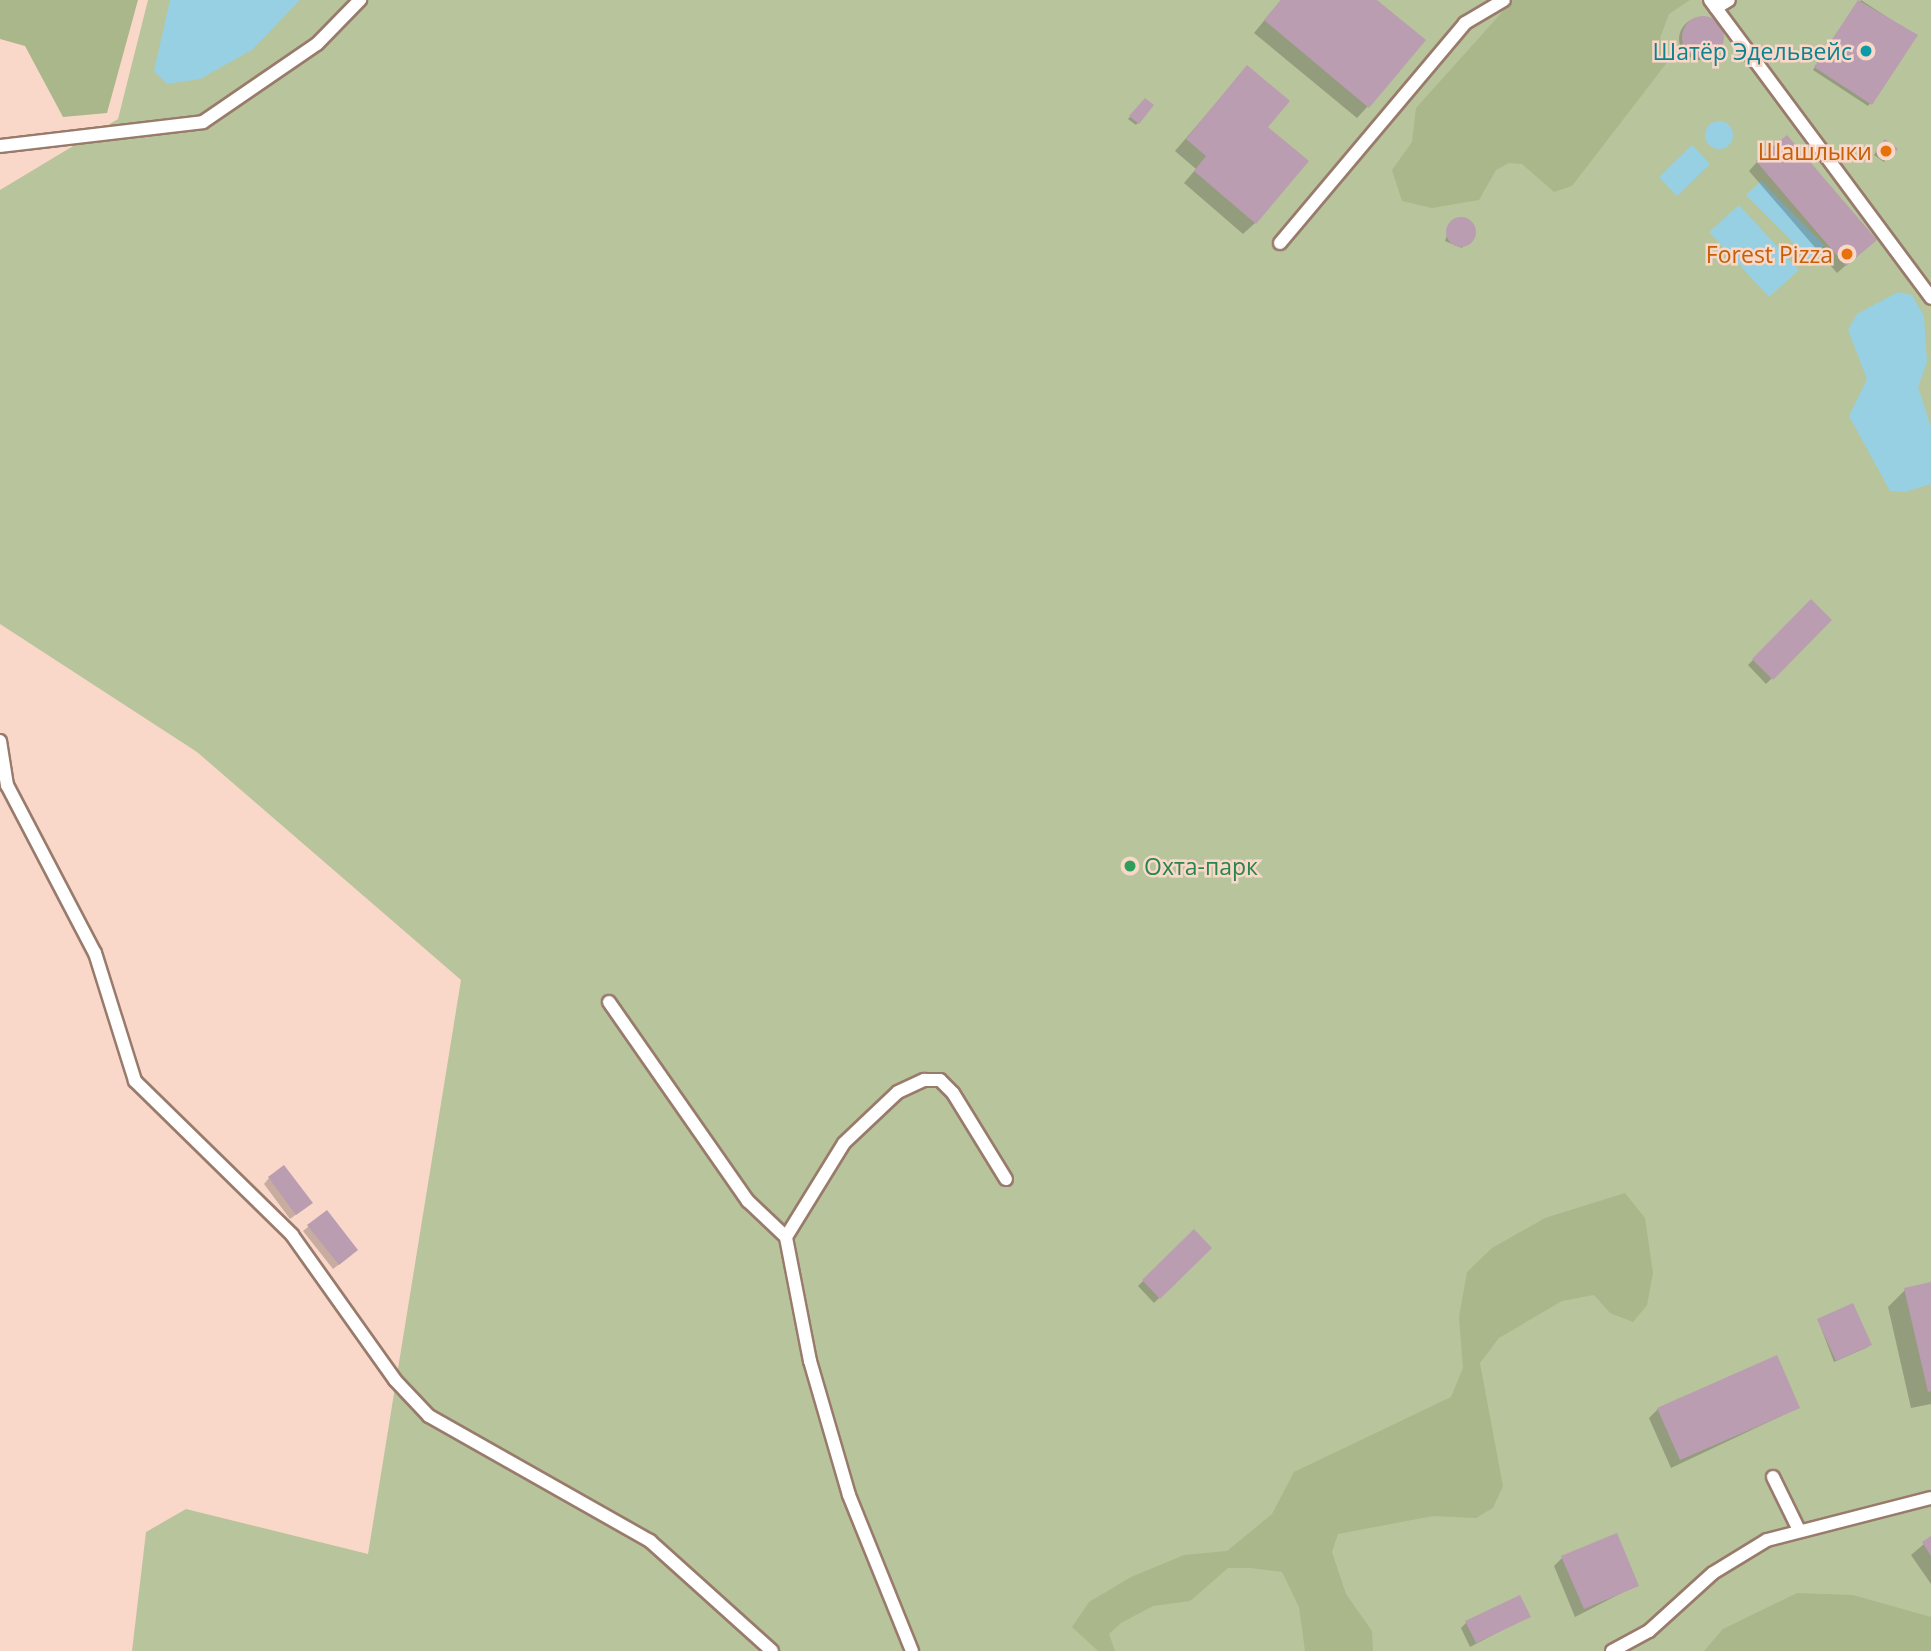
<!DOCTYPE html>
<meta charset="utf-8">
<style>
body{margin:0}
#map{position:relative;width:1931px;height:1651px;overflow:hidden;background:#fad8c9;font-family:"Open Sans",sans-serif}
div>[style]{position:absolute}
[style*='--x']{left:calc(var(--x)*1px);top:calc(var(--y)*1px);width:calc(var(--w)*1px);rotate:calc(var(--a)*1deg)}
.green>*{inset:0;background:#b8c49b}
.forest>*{inset:0;background:#aab78a}
.water>*{inset:0;background:#97d0e2}
.round{border-radius:50%}
.shadow>*{inset:0;background:#0003}
.building>*{inset:0;background:#ba9db1}
.roads{filter:drop-shadow(2px 0 #997b6c) drop-shadow(-2px 0 #997b6c) drop-shadow(0 2px #997b6c) drop-shadow(0 -2px #997b6c)}
.lane>*{height:12px;margin:-6px;padding:0 6px;transform-origin:6px;border-radius:6px;background:#fff}
.dots>*{width:19px;height:19px;translate:-50% -50%;box-sizing:border-box;border:4px solid #fad8c9;border-radius:50%}
span{translate:-50% -50%;white-space:nowrap;text-align:center;line-height:1.15;-webkit-text-stroke:5px #fad8c9;paint-order:stroke}
.culture-label{font-size:23px;color:#0d838f}
.right{translate:-100% -50%;text-align:right}
.food-label{font-size:23px;color:#c56008}
.leisure-label{font-size:23px;color:#27864d}
.left{translate:0 -50%;text-align:left}
</style>
<div id="map">
<div class="green">
<div style="clip-path:polygon(148px 0,1931px 0,1931px 1651px,132px 1651px,146px 1532px,186px 1509px,368px 1554px,461px 980px,197px 752px,0 624px,0 190px,118px 119px)"></div>
</div>
<div class="forest">
<div style="clip-path:polygon(0 0,138px 0,107px 113px,63px 117px,25px 46px,0 39px)"></div>
<div style="clip-path:polygon(1513px 0,1690px 0,1669px 14px,1660px 38px,1669px 60px,1572px 186px,1554px 192px,1522px 164px,1509px 163px,1496px 170px,1479px 200px,1432px 208px,1402px 201px,1392px 170px,1412px 142px,1416px 108px)"></div>
<div style="clip-path:polygon(1625px 1193px,1645px 1218px,1653px 1273px,1647px 1305px,1633px 1322px,1610px 1313px,1594px 1295px,1562px 1301px,1499px 1338px,1480px 1363px,1503px 1486px,1493px 1508px,1476px 1518px,1433px 1516px,1338px 1534px,1332px 1552px,1346px 1594px,1372px 1631px,1373px 1651px,1305px 1651px,1299px 1607px,1282px 1572px,1250px 1568px,1228px 1568px,1190px 1601px,1153px 1606px,1121px 1623px,1109px 1634px,1115px 1651px,1098px 1651px,1072px 1627px,1089px 1602px,1131px 1577px,1184px 1555px,1227px 1551px,1272px 1514px,1294px 1472px,1451px 1397px,1463px 1368px,1459px 1317px,1467px 1272px,1492px 1248px,1545px 1218px)"></div>
<div style="clip-path:polygon(1797px 1593px,1853px 1595px,1931px 1617px,1931px 1651px,1704px 1651px,1723px 1629px)"></div>
</div>
<div class="water">
<div style="clip-path:polygon(170px 0,300px 0,252px 50px,200px 79px,167px 84px,154px 71px)"></div>
<div class="round" style="left:1705px;top:121px;width:28px;height:28px"></div>
<div style="clip-path:polygon(1692px 145px,1710px 164px,1677px 196px,1659px 177px)"></div>
<div style="clip-path:polygon(1761px 181px,1824px 245px,1809px 259px,1746px 195px)"></div>
<div style="clip-path:polygon(1739px 205px,1799px 270px,1769px 297px,1709px 232px)"></div>
<div style="clip-path:polygon(1898px 292px,1912px 295px,1924px 316px,1927px 362px,1918px 387px,1931px 427px,1931px 484px,1905px 492px,1890px 491px,1849px 416px,1867px 379px,1848px 330px,1857px 314px)"></div>
</div>
<div class="shadow">
<div style="clip-path:polygon(1281px 0,1375px 0,1368px 106px,1357px 118px,1254px 33px)"></div>
<div style="clip-path:polygon(1861px 0,1916px 36px,1868px 106px,1813px 70px)"></div>
<div class="round" style="left:1679px;top:18px;width:42px;height:42px"></div>
<div style="clip-path:polygon(1247px 67px,1265px 128px,1255px 223px,1243px 234px,1184px 183px,1196px 169px,1175px 151px)"></div>
<div style="clip-path:polygon(1145px 100px,1152px 106px,1136px 125px,1128px 119px)"></div>
<div style="clip-path:polygon(1885px 141px,1895px 149px,1884px 162px,1874px 155px)"></div>
<div style="clip-path:polygon(1757px 162px,1866px 248px,1837px 273px,1749px 171px)"></div>
<div style="clip-path:polygon(1471px 222px,1475px 230px,1462px 248px,1445px 241px,1452px 221px)"></div>
<div style="clip-path:polygon(1811px 602px,1830px 620px,1766px 684px,1748px 665px)"></div>
<div style="clip-path:polygon(269px 1178px,305px 1208px,290px 1219px,264px 1184px)"></div>
<div style="clip-path:polygon(309px 1226px,350px 1256px,333px 1269px,303px 1231px)"></div>
<div style="clip-path:polygon(1194px 1231px,1210px 1248px,1154px 1303px,1138px 1286px)"></div>
<div style="clip-path:polygon(1931px 1284px,1931px 1404px,1911px 1408px,1888px 1307px,1905px 1290px)"></div>
<div style="clip-path:polygon(1818px 1320px,1868px 1347px,1834px 1362px)"></div>
<div style="clip-path:polygon(1798px 1408px,1671px 1468px,1649px 1418px,1658px 1409px)"></div>
<div style="clip-path:polygon(1931px 1538px,1931px 1584px,1911px 1555px)"></div>
<div style="clip-path:polygon(1562px 1558px,1637px 1585px,1575px 1617px,1554px 1566px)"></div>
<div style="clip-path:polygon(1529px 1616px,1470px 1647px,1461px 1628px,1466px 1623px)"></div>
</div>
<div class="building">
<div style="clip-path:polygon(1281px 0,1377px 0,1426px 40px,1369px 108px,1264px 20px)"></div>
<div style="clip-path:polygon(1858px 0,1918px 35px,1872px 105px,1814px 67px)"></div>
<div class="round" style="left:1682px;top:16px;width:42px;height:42px"></div>
<div style="clip-path:polygon(1247px 65px,1290px 101px,1268px 127px,1309px 161px,1256px 224px,1194px 171px,1206px 156px,1186px 139px)"></div>
<div style="clip-path:polygon(1145px 98px,1154px 105px,1139px 124px,1129px 116px)"></div>
<div style="clip-path:polygon(1787px 135px,1877px 240px,1846px 266px,1756px 161px)"></div>
<div style="clip-path:polygon(1885px 139px,1898px 149px,1888px 161px,1875px 152px)"></div>
<div class="round" style="left:1446px;top:217px;width:30px;height:30px"></div>
<div style="clip-path:polygon(1811px 599px,1832px 620px,1773px 680px,1752px 659px)"></div>
<div style="clip-path:polygon(284px 1165px,313px 1203px,296px 1215px,268px 1177px)"></div>
<div style="clip-path:polygon(327px 1210px,358px 1250px,339px 1265px,307px 1225px)"></div>
<div style="clip-path:polygon(1194px 1229px,1212px 1248px,1160px 1299px,1142px 1280px)"></div>
<div style="clip-path:polygon(1931px 1282px,1931px 1391px,1928px 1392px,1904px 1288px)"></div>
<div style="clip-path:polygon(1853px 1303px,1872px 1345px,1836px 1361px,1817px 1319px)"></div>
<div style="clip-path:polygon(1777px 1355px,1800px 1408px,1680px 1460px,1657px 1408px)"></div>
<div style="clip-path:polygon(1617px 1533px,1639px 1586px,1584px 1609px,1561px 1556px)"></div>
<div style="clip-path:polygon(1931px 1536px,1931px 1556px,1922px 1542px)"></div>
<div style="clip-path:polygon(1520px 1595px,1531px 1617px,1476px 1643px,1465px 1621px)"></div>
</div>
<div class="roads">
<div class="lane">
<div style="--x:1710;--y:0;--w:371;--a:53.4"></div>
<div style="--x:1716;--y:8;--w:15;--a:-32"></div>
<div style="--x:0;--y:146;--w:204;--a:-6.7"></div>
<div style="--x:203;--y:122;--w:138;--a:-34.4"></div>
<div style="--x:317;--y:44;--w:62;--a:-45.7"></div>
<div style="--x:1280;--y:243;--w:287;--a:-49.9"></div>
<div style="--x:1465;--y:23;--w:45;--a:-30.5"></div>
<div style="--x:0;--y:741;--w:45;--a:81"></div>
<div style="--x:7;--y:785;--w:190;--a:62.4"></div>
<div style="--x:95;--y:953;--w:134;--a:72.6"></div>
<div style="--x:135;--y:1081;--w:220;--a:44.4"></div>
<div style="--x:292;--y:1235;--w:178;--a:54.6"></div>
<div style="--x:395;--y:1380;--w:50;--a:46.6"></div>
<div style="--x:429;--y:1416;--w:254;--a:29.5"></div>
<div style="--x:650;--y:1541;--w:164;--a:42"></div>
<div style="--x:609;--y:1002;--w:243;--a:55.1"></div>
<div style="--x:748;--y:1201;--w:52;--a:43.5"></div>
<div style="--x:1773;--y:1477;--w:59;--a:63.9"></div>
<div style="--x:912;--y:1651;--w:168;--a:-112"></div>
<div style="--x:849;--y:1495;--w:140;--a:-106.2"></div>
<div style="--x:810;--y:1361;--w:126;--a:-101"></div>
<div style="--x:786;--y:1237;--w:110;--a:-58.3"></div>
<div style="--x:844;--y:1143;--w:74;--a:-43.4"></div>
<div style="--x:898;--y:1092;--w:29;--a:-25"></div>
<div style="--x:924;--y:1080;--w:16;--a:0"></div>
<div style="--x:940;--y:1080;--w:18;--a:45"></div>
<div style="--x:953;--y:1093;--w:101;--a:58.4"></div>
<div style="--x:1612;--y:1651;--w:42;--a:-28.4"></div>
<div style="--x:1649;--y:1631;--w:86;--a:-42.2"></div>
<div style="--x:1713;--y:1573;--w:63;--a:-31.4"></div>
<div style="--x:1767;--y:1540;--w:169;--a:-14.4"></div>
</div>
</div>
<div class="dots">
<div style="left:1866px;top:51px;background:#0f9aa8"></div>
<div style="left:1886px;top:151px;background:#e8710a"></div>
<div style="left:1847px;top:254px;background:#e8710a"></div>
<div style="left:1130px;top:866px;background:#2e9e5b"></div>
</div>
<div class="culture-label">
<span class="right" style="left:1852px;top:51px">Шатёр Эдельвейс</span>
</div>
<div class="food-label">
<span class="right" style="left:1872px;top:151px">Шашлыки</span>
<span class="right" style="left:1833px;top:254px">Forest Pizza</span>
</div>
<div class="leisure-label">
<span class="left" style="left:1144px;top:866px">Охта-парк</span>
</div>
</div>
